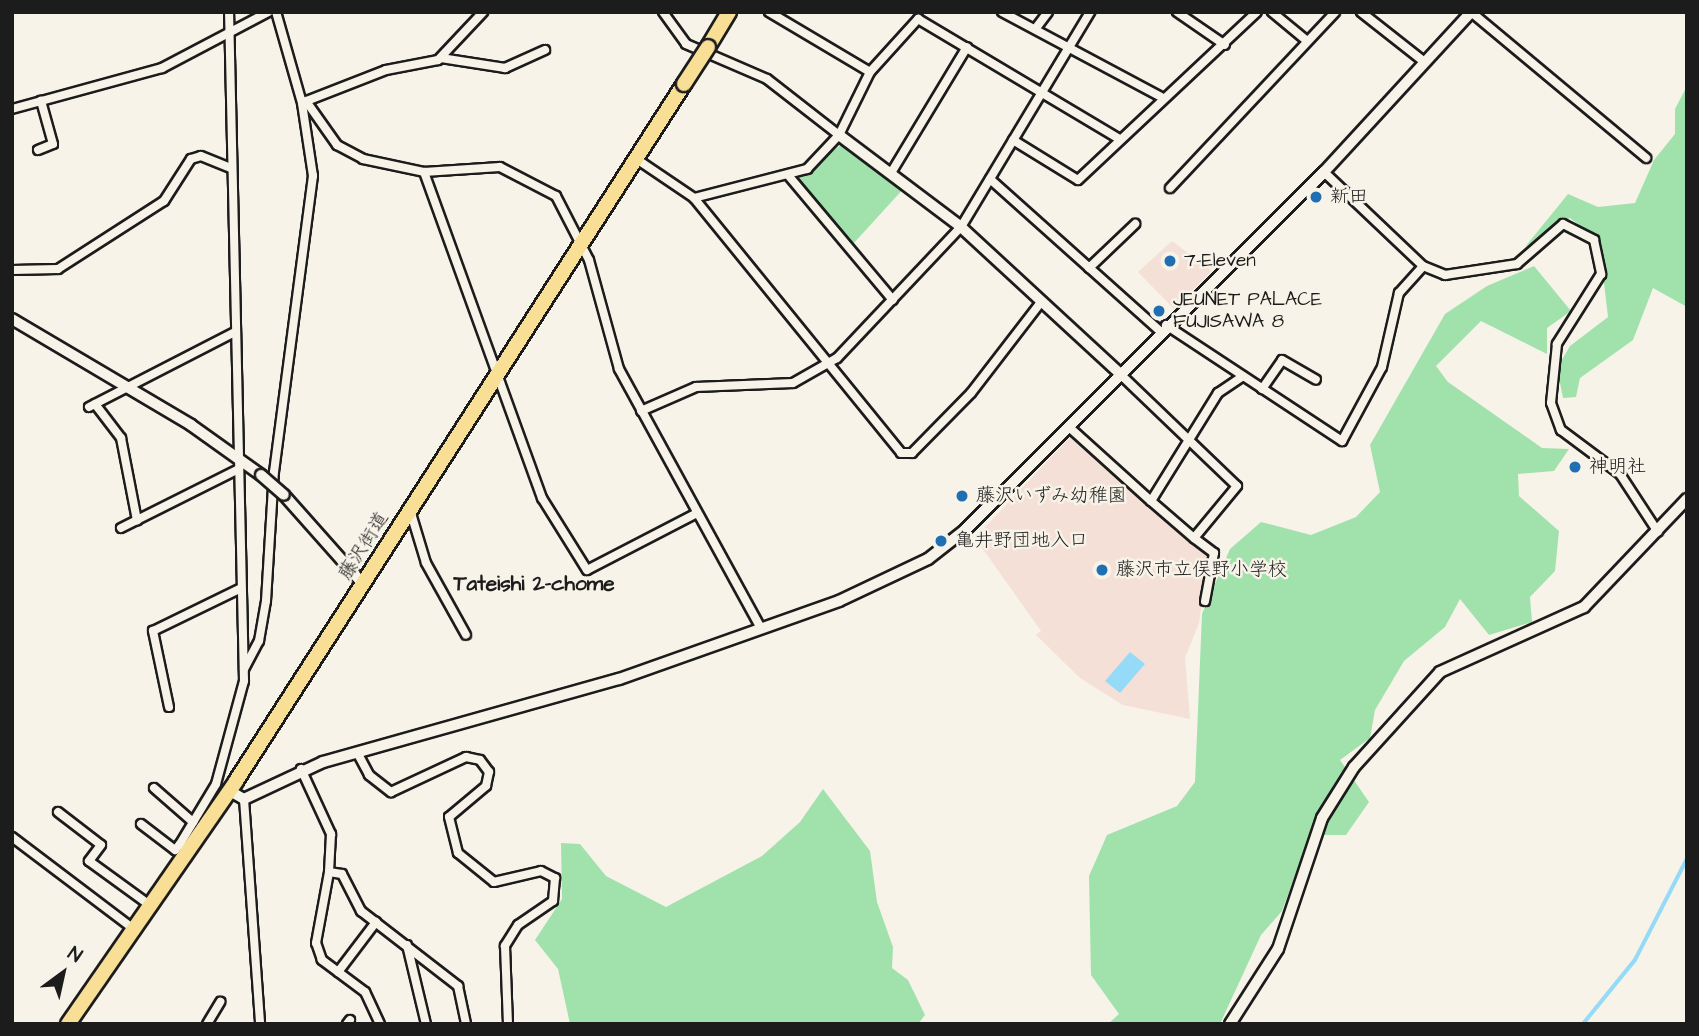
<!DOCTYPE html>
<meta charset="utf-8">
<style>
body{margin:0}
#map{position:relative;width:1699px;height:1036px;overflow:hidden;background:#f7f3e8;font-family:"Architects Daughter","Klee One",sans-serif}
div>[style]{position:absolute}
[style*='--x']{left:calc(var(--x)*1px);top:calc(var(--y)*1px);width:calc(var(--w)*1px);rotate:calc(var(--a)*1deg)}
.built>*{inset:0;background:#f5e0d7}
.green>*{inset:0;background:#a1e2ac}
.water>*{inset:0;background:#95dbf7}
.stream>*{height:3.5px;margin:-1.75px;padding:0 1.75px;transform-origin:1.75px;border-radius:1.75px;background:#95dbf7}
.roads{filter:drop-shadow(2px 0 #1c1c1c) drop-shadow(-2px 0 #1c1c1c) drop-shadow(0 2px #1c1c1c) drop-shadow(0 -2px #1c1c1c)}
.street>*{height:8px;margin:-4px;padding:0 4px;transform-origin:4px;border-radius:4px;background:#f7f3e8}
.secondary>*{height:10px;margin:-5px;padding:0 5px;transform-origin:5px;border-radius:5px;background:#f7f3e8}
.highway>*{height:14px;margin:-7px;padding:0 7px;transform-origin:7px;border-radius:7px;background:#f9df96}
.bridges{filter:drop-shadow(2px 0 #1c1c1c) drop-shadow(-2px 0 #1c1c1c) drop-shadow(0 2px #1c1c1c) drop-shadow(0 -2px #1c1c1c)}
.secondary-bridge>*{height:10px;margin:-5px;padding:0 5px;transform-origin:5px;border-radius:5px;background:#f7f3e8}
.highway-bridge>*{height:14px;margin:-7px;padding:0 7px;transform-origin:7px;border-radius:7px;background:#f9df96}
.dots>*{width:19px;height:19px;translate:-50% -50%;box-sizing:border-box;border:4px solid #f7f3e8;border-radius:50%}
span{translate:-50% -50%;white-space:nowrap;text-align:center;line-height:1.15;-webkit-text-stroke:5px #f7f3e8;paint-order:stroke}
.poi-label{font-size:19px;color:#1c1c1c}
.left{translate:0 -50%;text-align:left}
.street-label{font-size:19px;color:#1c1c1c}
.neighbourhood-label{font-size:21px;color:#1c1c1c;font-weight:700}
.frame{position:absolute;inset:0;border:14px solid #1c1c1c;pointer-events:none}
.north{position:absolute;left:28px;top:938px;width:70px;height:70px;-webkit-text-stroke:5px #f7f3e8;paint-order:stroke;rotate:33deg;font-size:19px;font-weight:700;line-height:28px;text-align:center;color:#1c1c1c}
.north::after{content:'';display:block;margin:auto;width:24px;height:32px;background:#1c1c1c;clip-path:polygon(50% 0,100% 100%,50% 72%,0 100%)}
</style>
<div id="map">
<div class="built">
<div style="clip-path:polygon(1172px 241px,1212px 271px,1174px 309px,1138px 272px)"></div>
<div style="clip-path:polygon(1073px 434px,1209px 554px,1199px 623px,1185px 658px,1190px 719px,1123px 705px,1080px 678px,1036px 635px,1041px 631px,975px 538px)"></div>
</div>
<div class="green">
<div style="clip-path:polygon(1687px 86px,1687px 307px,1653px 288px,1633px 340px,1580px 378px,1576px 397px,1563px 398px,1557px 368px,1570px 346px,1608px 317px,1599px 240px,1570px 218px,1525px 247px,1568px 194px,1598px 207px,1635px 203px,1654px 160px,1675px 134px,1675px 109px)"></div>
<div style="clip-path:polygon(846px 141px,905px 187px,853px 244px,798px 178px)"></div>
<div style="clip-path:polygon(1534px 266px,1571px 311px,1547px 328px,1547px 354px,1481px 321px,1436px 366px,1448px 382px,1542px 448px,1569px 449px,1554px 471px,1518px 474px,1519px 496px,1559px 531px,1555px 571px,1530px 597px,1532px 622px,1489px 635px,1460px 599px,1445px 627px,1404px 661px,1375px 710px,1370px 738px,1340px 760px,1369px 802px,1346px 835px,1310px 835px,1282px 911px,1261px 935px,1220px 1024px,1108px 1024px,1119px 1014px,1091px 975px,1089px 876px,1107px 835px,1177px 806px,1195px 782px,1202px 614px,1230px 549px,1261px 522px,1311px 535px,1356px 517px,1380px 492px,1370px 445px,1445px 314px,1487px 286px)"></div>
<div style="clip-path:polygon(823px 789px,870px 851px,877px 902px,893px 947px,892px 968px,908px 980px,925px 1015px,918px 1024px,570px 1024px,558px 969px,535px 940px,562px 899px,561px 843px,580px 844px,606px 876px,666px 907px,762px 856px,800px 822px)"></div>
</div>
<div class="water">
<div style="clip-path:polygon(1130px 652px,1145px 664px,1120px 693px,1105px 681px)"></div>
</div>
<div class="stream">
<div style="--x:1583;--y:1024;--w:82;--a:-50.9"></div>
<div style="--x:1635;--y:960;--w:114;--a:-62.8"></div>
</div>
<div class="roads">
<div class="street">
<div style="--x:663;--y:12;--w:39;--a:54"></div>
<div style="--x:686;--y:44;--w:88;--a:23.4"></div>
<div style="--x:767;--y:79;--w:91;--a:37.9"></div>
<div style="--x:769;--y:12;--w:117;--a:30.7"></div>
<div style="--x:1002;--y:12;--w:180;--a:28.1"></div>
<div style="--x:1177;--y:12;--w:58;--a:34.5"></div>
<div style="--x:1272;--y:12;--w:45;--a:39.6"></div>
<div style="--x:1361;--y:12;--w:78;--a:38.2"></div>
<div style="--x:1471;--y:12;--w:228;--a:39.8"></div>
<div style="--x:1036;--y:28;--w:20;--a:-53"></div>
<div style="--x:441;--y:58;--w:65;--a:8.9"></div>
<div style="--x:505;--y:68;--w:44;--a:-24.2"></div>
<div style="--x:306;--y:101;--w:54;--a:54.8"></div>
<div style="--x:337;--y:145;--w:30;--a:28"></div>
<div style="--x:363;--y:159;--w:62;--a:12"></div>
<div style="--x:424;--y:172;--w:76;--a:-3.8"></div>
<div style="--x:500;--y:167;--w:63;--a:27.4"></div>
<div style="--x:556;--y:196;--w:72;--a:62.7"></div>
<div style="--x:589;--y:260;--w:113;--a:74.6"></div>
<div style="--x:619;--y:369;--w:295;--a:61.3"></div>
<div style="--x:304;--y:102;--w:88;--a:-21.3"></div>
<div style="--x:386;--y:70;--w:53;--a:-10.9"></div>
<div style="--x:438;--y:60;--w:66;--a:-46.8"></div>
<div style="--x:12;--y:109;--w:156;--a:-15.3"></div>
<div style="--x:162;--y:68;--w:120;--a:-27.8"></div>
<div style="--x:1013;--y:140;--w:76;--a:31.6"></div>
<div style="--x:1078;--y:180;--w:245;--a:-43.2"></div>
<div style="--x:38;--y:150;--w:16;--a:-22"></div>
<div style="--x:53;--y:144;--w:45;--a:-105.6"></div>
<div style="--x:635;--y:158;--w:71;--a:34.1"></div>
<div style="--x:694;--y:198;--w:117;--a:-14.4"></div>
<div style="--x:807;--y:169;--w:47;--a:-46.7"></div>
<div style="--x:839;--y:135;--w:70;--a:-63.8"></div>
<div style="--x:870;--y:72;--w:72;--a:-47.8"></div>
<div style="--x:918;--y:19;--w:233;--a:30.8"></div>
<div style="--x:424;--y:172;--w:347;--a:70.1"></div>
<div style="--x:542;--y:498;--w:85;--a:58"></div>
<div style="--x:587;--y:570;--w:124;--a:-27.4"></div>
<div style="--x:1324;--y:172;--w:137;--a:43.5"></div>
<div style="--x:1423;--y:266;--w:24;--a:22"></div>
<div style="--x:1445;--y:275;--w:73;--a:-8.7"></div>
<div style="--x:1517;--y:264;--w:61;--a:-41"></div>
<div style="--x:1563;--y:224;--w:35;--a:27"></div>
<div style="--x:1594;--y:240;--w:35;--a:78"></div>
<div style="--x:1601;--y:274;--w:83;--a:122.2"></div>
<div style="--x:1557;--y:344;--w:59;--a:95.8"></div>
<div style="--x:1551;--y:403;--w:29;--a:70"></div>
<div style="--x:1561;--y:430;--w:74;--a:36.7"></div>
<div style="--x:1620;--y:474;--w:69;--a:56.8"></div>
<div style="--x:891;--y:173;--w:147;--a:-58.9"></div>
<div style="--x:788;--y:175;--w:163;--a:50"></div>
<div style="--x:990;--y:179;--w:228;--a:41.8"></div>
<div style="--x:1170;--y:188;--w:241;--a:-46.8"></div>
<div style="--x:694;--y:198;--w:328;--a:50.9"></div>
<div style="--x:901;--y:453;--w:11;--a:0"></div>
<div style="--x:912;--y:453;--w:84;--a:-45.5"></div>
<div style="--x:971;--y:393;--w:115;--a:-52.4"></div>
<div style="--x:1089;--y:268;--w:64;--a:-43.7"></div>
<div style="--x:12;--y:270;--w:46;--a:-1.2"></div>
<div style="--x:58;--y:269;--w:126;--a:-32.7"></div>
<div style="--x:164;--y:201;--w:50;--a:-57.3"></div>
<div style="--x:191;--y:159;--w:10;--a:-17"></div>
<div style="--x:201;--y:156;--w:32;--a:22"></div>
<div style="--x:1166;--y:325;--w:211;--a:33.4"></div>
<div style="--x:1342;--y:441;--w:84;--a:-61.6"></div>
<div style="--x:1382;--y:367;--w:76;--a:-77.1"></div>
<div style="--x:1399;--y:293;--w:36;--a:-48"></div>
<div style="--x:1119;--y:373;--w:163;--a:43.8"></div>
<div style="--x:1237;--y:486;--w:67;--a:129.6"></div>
<div style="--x:1194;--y:538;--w:25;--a:37"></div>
<div style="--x:1214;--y:553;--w:49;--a:100.6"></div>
<div style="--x:1262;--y:389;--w:35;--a:-55"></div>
<div style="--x:1282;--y:360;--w:39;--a:30"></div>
<div style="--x:95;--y:404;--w:43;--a:52.6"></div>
<div style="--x:121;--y:438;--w:84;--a:79"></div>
<div style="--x:89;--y:407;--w:164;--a:-27.2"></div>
<div style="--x:641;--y:411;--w:60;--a:-23.6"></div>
<div style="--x:696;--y:387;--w:97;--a:-2.4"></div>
<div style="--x:793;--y:383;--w:51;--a:-29.6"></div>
<div style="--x:837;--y:358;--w:180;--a:-46.6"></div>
<div style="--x:961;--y:227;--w:251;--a:-59"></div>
<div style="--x:1069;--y:427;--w:110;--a:42.1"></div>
<div style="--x:1151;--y:501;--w:127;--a:-58.2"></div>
<div style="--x:1218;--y:393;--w:30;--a:-34"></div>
<div style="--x:1151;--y:501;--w:57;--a:40.7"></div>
<div style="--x:410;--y:510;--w:55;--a:73.2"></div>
<div style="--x:426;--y:563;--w:82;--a:60.9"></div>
<div style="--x:121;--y:528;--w:130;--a:-26.6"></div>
<div style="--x:244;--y:669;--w:32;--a:-62"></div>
<div style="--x:259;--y:641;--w:41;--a:-80.1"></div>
<div style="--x:266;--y:601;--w:129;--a:-86.5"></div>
<div style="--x:274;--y:472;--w:299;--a:-82.5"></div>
<div style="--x:313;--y:176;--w:74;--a:-98.6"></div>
<div style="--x:302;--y:103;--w:95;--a:-105.9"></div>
<div style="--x:169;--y:707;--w:78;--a:-101.9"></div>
<div style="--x:153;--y:631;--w:98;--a:-26"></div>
<div style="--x:358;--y:754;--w:24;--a:62"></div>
<div style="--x:369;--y:775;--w:28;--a:38"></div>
<div style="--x:391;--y:792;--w:83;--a:-25"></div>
<div style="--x:466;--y:757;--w:14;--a:12"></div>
<div style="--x:480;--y:760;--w:15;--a:53"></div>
<div style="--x:489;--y:772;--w:14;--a:102"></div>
<div style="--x:486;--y:786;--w:48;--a:140"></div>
<div style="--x:449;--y:817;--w:37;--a:76"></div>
<div style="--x:458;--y:853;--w:46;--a:38.9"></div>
<div style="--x:494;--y:882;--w:48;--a:-13.2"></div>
<div style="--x:541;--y:871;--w:16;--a:27"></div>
<div style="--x:555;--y:878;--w:23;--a:95"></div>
<div style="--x:553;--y:901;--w:42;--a:145.6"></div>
<div style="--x:518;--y:925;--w:25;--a:122"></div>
<div style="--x:505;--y:946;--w:78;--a:87.8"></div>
<div style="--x:301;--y:769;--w:72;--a:65.2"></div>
<div style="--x:331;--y:834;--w:38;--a:93"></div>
<div style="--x:154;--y:788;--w:52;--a:41.1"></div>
<div style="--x:244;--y:799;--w:226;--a:85.9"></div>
<div style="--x:58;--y:812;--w:54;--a:37.5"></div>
<div style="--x:101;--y:845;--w:20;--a:127"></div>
<div style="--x:89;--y:861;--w:77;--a:36"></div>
<div style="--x:141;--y:824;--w:43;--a:37.4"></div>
<div style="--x:175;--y:850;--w:8;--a:-50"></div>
<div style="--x:12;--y:837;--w:154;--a:37.1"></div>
<div style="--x:190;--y:851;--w:12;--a:-145"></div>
<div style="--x:180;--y:844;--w:70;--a:-59"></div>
<div style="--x:216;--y:784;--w:107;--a:-74.8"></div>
<div style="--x:244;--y:681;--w:669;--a:-91.28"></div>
<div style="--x:407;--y:945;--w:81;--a:76.5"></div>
<div style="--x:338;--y:972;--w:63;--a:-52.8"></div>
<div style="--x:207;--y:1024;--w:26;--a:-59"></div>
<div style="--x:347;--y:1024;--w:5;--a:-53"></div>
<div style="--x:380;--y:1024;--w:35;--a:-115"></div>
<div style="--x:365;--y:992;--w:54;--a:-143.3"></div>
<div style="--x:322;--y:960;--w:18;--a:-109"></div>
<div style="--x:316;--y:943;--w:72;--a:-79.6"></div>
<div style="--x:329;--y:872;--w:13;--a:9"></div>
<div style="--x:342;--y:874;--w:42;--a:62.8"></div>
<div style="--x:361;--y:911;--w:123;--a:37.7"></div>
<div style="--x:458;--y:986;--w:39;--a:78"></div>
</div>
<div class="secondary">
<div style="--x:839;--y:135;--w:153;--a:37"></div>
<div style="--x:961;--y:227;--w:215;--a:42.7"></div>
<div style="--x:12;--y:319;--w:208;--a:30.6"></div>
<div style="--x:191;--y:425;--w:86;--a:35.5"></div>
<div style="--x:284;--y:495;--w:119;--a:48.4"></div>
<div style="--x:230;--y:791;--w:16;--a:30"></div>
<div style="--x:244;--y:799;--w:87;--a:-25.1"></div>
<div style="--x:323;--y:762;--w:307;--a:-15.7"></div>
<div style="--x:619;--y:679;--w:233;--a:-19.5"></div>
<div style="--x:839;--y:601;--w:98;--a:-25.3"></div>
<div style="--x:928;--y:559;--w:47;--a:-38.1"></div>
<div style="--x:965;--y:530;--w:507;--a:-44.92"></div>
<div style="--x:1324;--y:172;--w:217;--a:-47.4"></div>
<div style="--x:1230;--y:1024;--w:89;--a:-57.4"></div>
<div style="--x:1278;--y:949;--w:138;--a:-71.4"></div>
<div style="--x:1322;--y:818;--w:60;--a:-57.9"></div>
<div style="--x:1354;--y:767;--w:128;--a:-47.8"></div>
<div style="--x:1440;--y:672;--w:158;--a:-24.3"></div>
<div style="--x:1584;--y:607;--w:149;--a:-46.4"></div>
</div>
<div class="highway">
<div style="--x:708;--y:47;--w:41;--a:-59"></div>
<div style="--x:68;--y:1024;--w:295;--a:-55.3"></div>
<div style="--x:236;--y:781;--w:829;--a:-57.27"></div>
</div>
</div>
<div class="bridges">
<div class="secondary-bridge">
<div style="--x:261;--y:475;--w:30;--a:41"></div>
</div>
<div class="highway-bridge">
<div style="--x:684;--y:84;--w:44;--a:-57"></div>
</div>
</div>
<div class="dots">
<div style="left:1316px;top:197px;background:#1f6fb2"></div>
<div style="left:1170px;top:261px;background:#1f6fb2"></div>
<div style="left:1159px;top:311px;background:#1f6fb2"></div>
<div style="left:1575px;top:467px;background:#1f6fb2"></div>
<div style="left:962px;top:496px;background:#1f6fb2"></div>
<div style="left:941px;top:541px;background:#1f6fb2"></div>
<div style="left:1102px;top:570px;background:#1f6fb2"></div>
</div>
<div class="poi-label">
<span class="left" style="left:1330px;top:197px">新田</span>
<span class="left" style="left:1184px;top:261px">7-Eleven</span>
<span class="left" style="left:1173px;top:311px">JEUNET PALACE<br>FUJISAWA 8</span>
<span class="left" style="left:1589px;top:467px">神明社</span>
<span class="left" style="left:976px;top:496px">藤沢いずみ幼稚園</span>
<span class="left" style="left:955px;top:541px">亀井野団地入口</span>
<span class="left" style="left:1116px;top:570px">藤沢市立俣野小学校</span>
</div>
<div class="street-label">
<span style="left:364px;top:546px;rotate:-58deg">藤沢街道</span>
</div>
<div class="neighbourhood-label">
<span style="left:534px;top:584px">Tateishi 2-chome</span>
</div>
<div class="frame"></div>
<div class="north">N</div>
</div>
